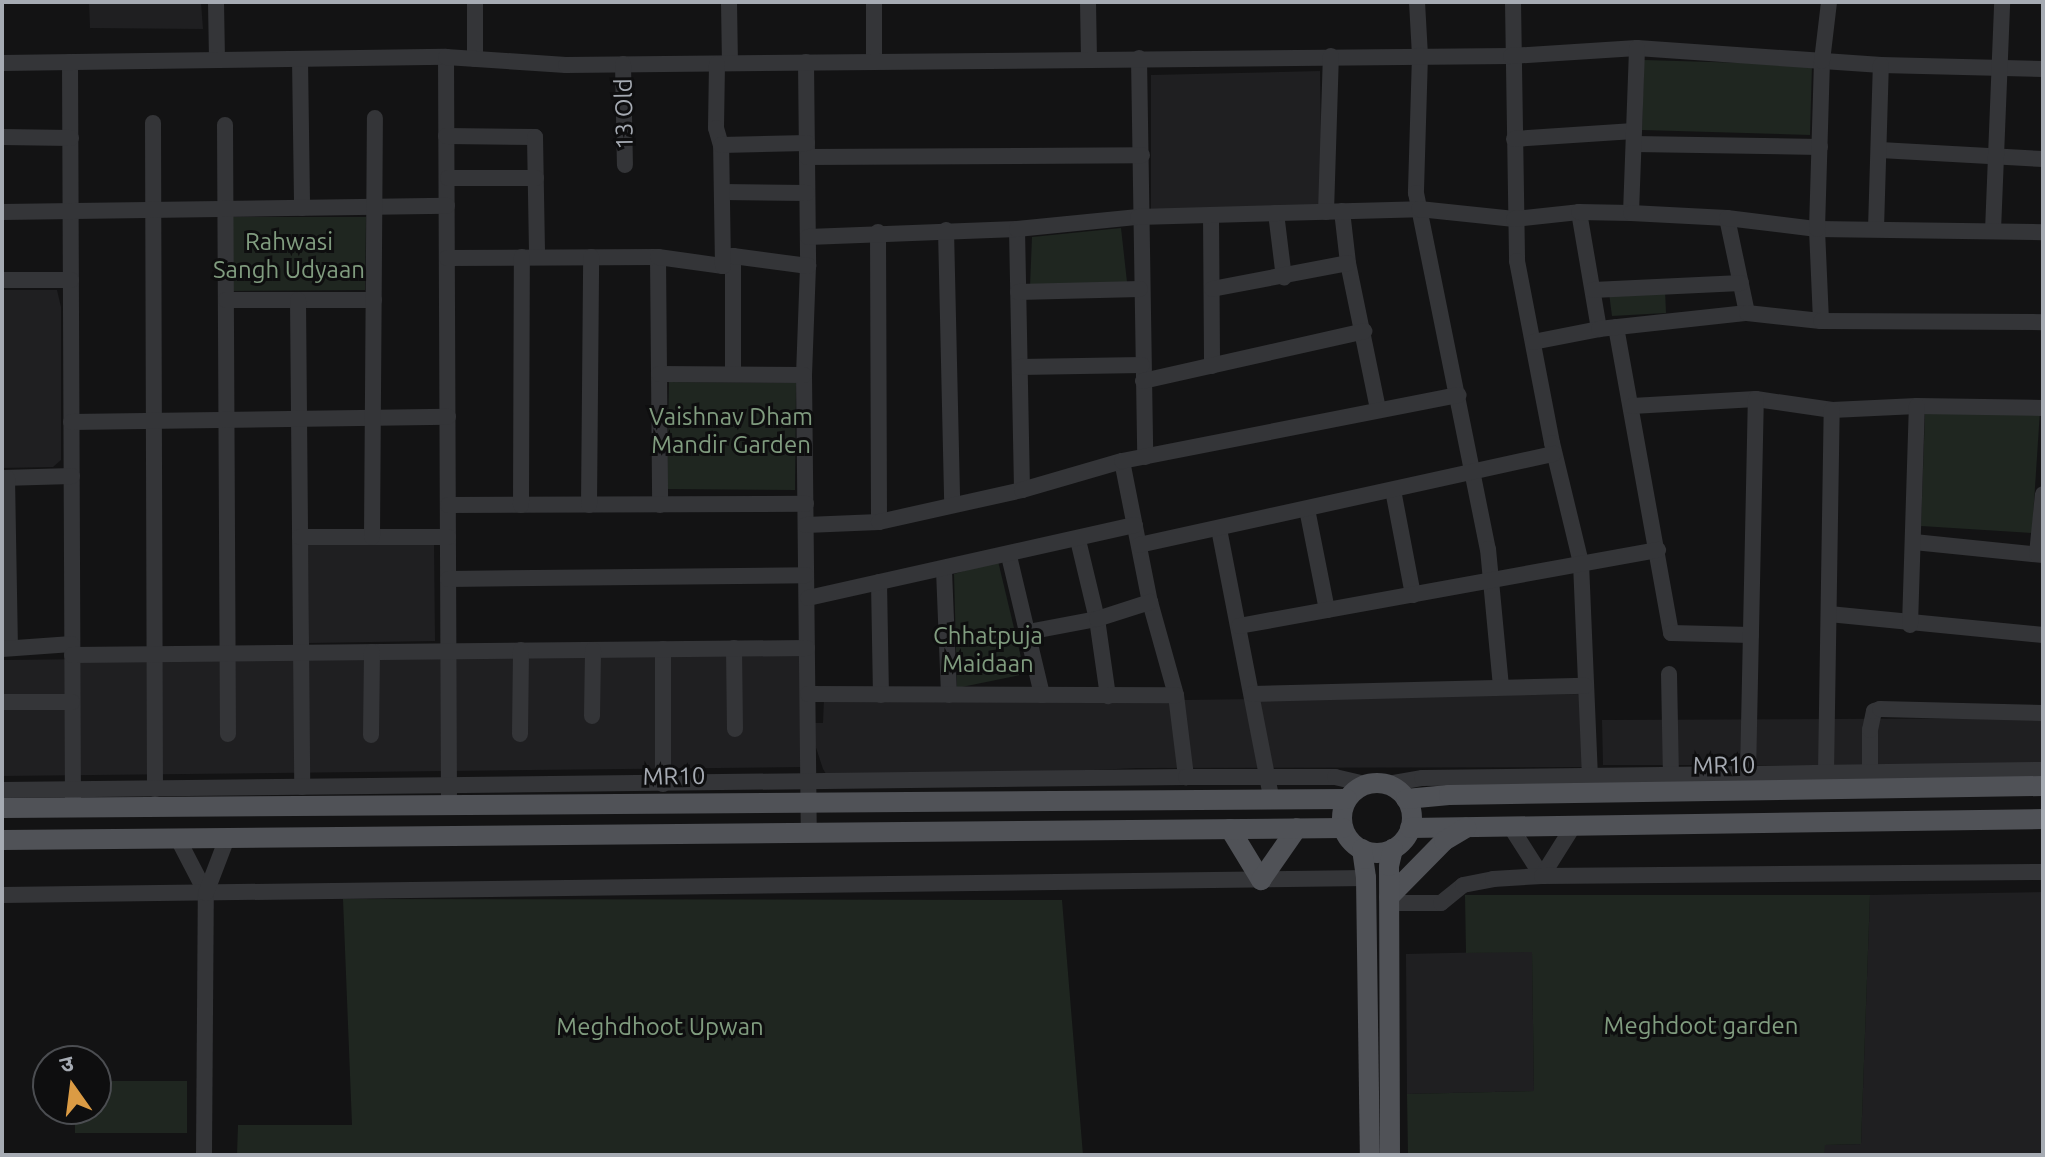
<!DOCTYPE html>
<meta charset="utf-8">
<style>
body{margin:0}
#map{position:relative;width:2045px;height:1157px;overflow:hidden;background:#131314;font-family:Ubuntu,"Noto Sans Devanagari",sans-serif}
div>[style]{position:absolute}
[style*='--x']{left:calc(var(--x)*1px);top:calc(var(--y)*1px);width:calc(var(--w)*1px);rotate:calc(var(--a)*1deg)}
.built>*{inset:0;background:#1f1f21}
.green>*{inset:0;background:#1f2620}
.minor>*{height:16px;margin:-8px;padding:0 8px;transform-origin:8px;border-radius:8px;background:#343538}
.major>*{height:20px;margin:-10px;padding:0 10px;transform-origin:10px;border-radius:10px;background:#505257}
.major>.ring{margin:-10px;padding:0;box-sizing:content-box;background:none;border:20px solid #505257;border-radius:50%}
span{translate:-50% -50%;white-space:nowrap;text-align:center;line-height:1.15;-webkit-text-stroke:6px #0e0e0f;paint-order:stroke}
.street-label{font-size:24px;color:#a6abb3}
.park-label{font-size:24px;color:#809c7f}
.frame{position:absolute;inset:0;border:4px solid #a6abb3;pointer-events:none}
.north{position:absolute;left:32px;top:1045px;width:80px;height:80px;box-sizing:border-box;background:#0e0e0f;border:2px solid #4b4d51;border-radius:50%;rotate:346deg;font-size:22px;font-weight:700;line-height:32px;text-align:center;color:#a6abb3}
.north::after{content:'';display:block;margin:auto;width:28px;height:36px;background:#db9b44;clip-path:polygon(50% 0,100% 100%,50% 72%,0 100%)}
</style>
<div id="map">
<div class="built">
<div style="clip-path:polygon(89px 2px,201px 2px,203px 29px,90px 28px)"></div>
<div style="clip-path:polygon(1320px 71px,1322px 208px,1151px 214px,1151px 75px)"></div>
<div style="clip-path:polygon(2px 290px,57px 290px,61px 307px,61px 460px,53px 467px,2px 468px)"></div>
<div style="clip-path:polygon(434px 543px,435px 641px,309px 643px,308px 545px)"></div>
<div style="clip-path:polygon(801px 651px,804px 767px,2px 776px,2px 660px)"></div>
<div style="clip-path:polygon(1581px 694px,1585px 767px,1138px 768px,831px 782px,823px 769px,808px 723px,823px 723px,824px 698px,1183px 700px)"></div>
<div style="clip-path:polygon(2043px 718px,2043px 765px,1603px 765px,1602px 720px)"></div>
<div style="clip-path:polygon(2043px 892px,2043px 1155px,1824px 1155px,1824px 1145px,1861px 1144px,1870px 895px)"></div>
<div style="clip-path:polygon(1532px 951px,1534px 1091px,1407px 1094px,1406px 954px)"></div>
</div>
<div class="green">
<div style="clip-path:polygon(1644px 60px,1812px 65px,1810px 135px,1642px 130px)"></div>
<div style="clip-path:polygon(231px 217px,366px 217px,365px 290px,231px 291px)"></div>
<div style="clip-path:polygon(1121px 228px,1127px 282px,1030px 287px,1032px 237px)"></div>
<div style="clip-path:polygon(1665px 290px,1666px 313px,1612px 316px,1609px 293px)"></div>
<div style="clip-path:polygon(669px 382px,796px 383px,795px 490px,667px 489px)"></div>
<div style="clip-path:polygon(2040px 411px,2032px 533px,1921px 526px,1925px 413px)"></div>
<div style="clip-path:polygon(998px 561px,1025px 674px,957px 688px,954px 574px)"></div>
<div style="clip-path:polygon(1465px 895px,1870px 895px,1861px 1144px,1825px 1145px,1824px 1155px,1408px 1155px,1407px 1094px,1534px 1091px,1532px 952px,1466px 953px)"></div>
<div style="clip-path:polygon(343px 899px,1062px 900px,1083px 1155px,237px 1155px,238px 1125px,352px 1125px)"></div>
<div style="clip-path:polygon(96px 1081px,187px 1081px,187px 1133px,75px 1133px,75px 1109px,96px 1109px)"></div>
</div>
<div class="minor">
<div style="--x:216;--y:2;--w:58;--a:89"></div>
<div style="--x:475;--y:2;--w:57;--a:90"></div>
<div style="--x:729;--y:2;--w:61;--a:89.1"></div>
<div style="--x:874;--y:2;--w:60;--a:90"></div>
<div style="--x:1088;--y:2;--w:57;--a:89"></div>
<div style="--x:1417;--y:2;--w:53;--a:86.8"></div>
<div style="--x:1420;--y:55;--w:138;--a:91.7"></div>
<div style="--x:1416;--y:193;--w:363;--a:78.6"></div>
<div style="--x:1488;--y:549;--w:138;--a:84.6"></div>
<div style="--x:1513;--y:2;--w:259;--a:89.1"></div>
<div style="--x:1517;--y:261;--w:185;--a:79.1"></div>
<div style="--x:1552;--y:443;--w:123;--a:76.4"></div>
<div style="--x:1581;--y:563;--w:213;--a:87.6"></div>
<div style="--x:446;--y:57;--w:738;--a:89.77"></div>
<div style="--x:1139;--y:58;--w:399;--a:89.1"></div>
<div style="--x:300;--y:59;--w:149;--a:89.2"></div>
<div style="--x:70;--y:62;--w:736;--a:89.77"></div>
<div style="--x:806;--y:62;--w:204;--a:89.4"></div>
<div style="--x:808;--y:266;--w:109;--a:92.1"></div>
<div style="--x:804;--y:375;--w:458;--a:89.4"></div>
<div style="--x:2;--y:63;--w:444;--a:-0.8"></div>
<div style="--x:446;--y:57;--w:120;--a:3.8"></div>
<div style="--x:566;--y:65;--w:945;--a:-0.55"></div>
<div style="--x:1511;--y:56;--w:126;--a:-3.6"></div>
<div style="--x:1637;--y:48;--w:245;--a:4"></div>
<div style="--x:1881;--y:65;--w:162;--a:1.4"></div>
<div style="--x:623;--y:64;--w:101;--a:88.9"></div>
<div style="--x:717;--y:64;--w:64;--a:90.9"></div>
<div style="--x:716;--y:128;--w:18;--a:74"></div>
<div style="--x:153;--y:123;--w:666;--a:89.83"></div>
<div style="--x:225;--y:125;--w:609;--a:89.72"></div>
<div style="--x:446;--y:136;--w:89;--a:0.6"></div>
<div style="--x:535;--y:137;--w:120;--a:89"></div>
<div style="--x:2;--y:137;--w:69;--a:0.8"></div>
<div style="--x:1514;--y:139;--w:120;--a:-3.8"></div>
<div style="--x:1634;--y:144;--w:186;--a:0.9"></div>
<div style="--x:1880;--y:150;--w:163;--a:3.2"></div>
<div style="--x:807;--y:157;--w:335;--a:-0.3"></div>
<div style="--x:448;--y:178;--w:88;--a:0"></div>
<div style="--x:722;--y:192;--w:85;--a:0.7"></div>
<div style="--x:1342;--y:211;--w:52;--a:83.4"></div>
<div style="--x:1348;--y:263;--w:149;--a:78.4"></div>
<div style="--x:2;--y:212;--w:445;--a:-0.8"></div>
<div style="--x:1326;--y:212;--w:156;--a:-88.2"></div>
<div style="--x:1579;--y:212;--w:119;--a:80.3"></div>
<div style="--x:1276;--y:213;--w:65;--a:83"></div>
<div style="--x:1631;--y:213;--w:165;--a:-87.9"></div>
<div style="--x:1211;--y:215;--w:151;--a:89.6"></div>
<div style="--x:1727;--y:218;--w:97;--a:78.1"></div>
<div style="--x:1017;--y:229;--w:261;--a:88.9"></div>
<div style="--x:1876;--y:229;--w:164;--a:-88.3"></div>
<div style="--x:946;--y:230;--w:274;--a:88.7"></div>
<div style="--x:1993;--y:231;--w:229;--a:-87.7"></div>
<div style="--x:878;--y:232;--w:290;--a:89.8"></div>
<div style="--x:808;--y:237;--w:209;--a:-2.2"></div>
<div style="--x:1017;--y:229;--w:122;--a:-5.7"></div>
<div style="--x:1138;--y:217;--w:281;--a:-1.6"></div>
<div style="--x:1419;--y:209;--w:96;--a:6"></div>
<div style="--x:1514;--y:219;--w:65;--a:-6.1"></div>
<div style="--x:1579;--y:212;--w:52;--a:1.1"></div>
<div style="--x:1631;--y:213;--w:96;--a:3"></div>
<div style="--x:1727;--y:218;--w:91;--a:7"></div>
<div style="--x:1817;--y:229;--w:226;--a:0.8"></div>
<div style="--x:733;--y:256;--w:118;--a:90"></div>
<div style="--x:658;--y:257;--w:248;--a:89.5"></div>
<div style="--x:447;--y:258;--w:211;--a:-0.3"></div>
<div style="--x:658;--y:257;--w:66;--a:7.9"></div>
<div style="--x:723;--y:266;--w:14;--a:-45"></div>
<div style="--x:733;--y:256;--w:76;--a:7.6"></div>
<div style="--x:723;--y:266;--w:121;--a:-90.9"></div>
<div style="--x:721;--y:145;--w:86;--a:-1.3"></div>
<div style="--x:2;--y:280;--w:69;--a:0"></div>
<div style="--x:1212;--y:289;--w:138;--a:-10.8"></div>
<div style="--x:1593;--y:290;--w:148;--a:-2.7"></div>
<div style="--x:1018;--y:292;--w:122;--a:-1.4"></div>
<div style="--x:226;--y:300;--w:148;--a:0"></div>
<div style="--x:298;--y:300;--w:487;--a:89.5"></div>
<div style="--x:1821;--y:321;--w:92;--a:-92.5"></div>
<div style="--x:1817;--y:229;--w:168;--a:-88.3"></div>
<div style="--x:1822;--y:61;--w:59;--a:-83.2"></div>
<div style="--x:1616;--y:327;--w:311;--a:79.8"></div>
<div style="--x:1671;--y:633;--w:80;--a:1.4"></div>
<div style="--x:1533;--y:342;--w:67;--a:-11.1"></div>
<div style="--x:1599;--y:329;--w:149;--a:-6.2"></div>
<div style="--x:1747;--y:313;--w:74;--a:6.2"></div>
<div style="--x:1821;--y:321;--w:222;--a:0.3"></div>
<div style="--x:1020;--y:367;--w:122;--a:-0.9"></div>
<div style="--x:659;--y:374;--w:145;--a:0.4"></div>
<div style="--x:1143;--y:381;--w:227;--a:-12.7"></div>
<div style="--x:1632;--y:406;--w:124;--a:-3.2"></div>
<div style="--x:1756;--y:399;--w:77;--a:8.2"></div>
<div style="--x:1832;--y:410;--w:85;--a:-2.7"></div>
<div style="--x:1917;--y:406;--w:126;--a:0.9"></div>
<div style="--x:71;--y:422;--w:377;--a:-0.8"></div>
<div style="--x:1122;--y:461;--w:144;--a:78.8"></div>
<div style="--x:1150;--y:602;--w:97;--a:74.4"></div>
<div style="--x:1176;--y:695;--w:83;--a:83"></div>
<div style="--x:2;--y:478;--w:70;--a:-1.6"></div>
<div style="--x:7;--y:478;--w:170;--a:89"></div>
<div style="--x:1393;--y:490;--w:107;--a:79.2"></div>
<div style="--x:448;--y:505;--w:358;--a:-0.2"></div>
<div style="--x:521;--y:505;--w:248;--a:-89.8"></div>
<div style="--x:589;--y:505;--w:248;--a:-89.5"></div>
<div style="--x:1307;--y:509;--w:103;--a:78.8"></div>
<div style="--x:806;--y:525;--w:73;--a:-2.4"></div>
<div style="--x:879;--y:522;--w:147;--a:-12.6"></div>
<div style="--x:1022;--y:490;--w:104;--a:-16.2"></div>
<div style="--x:1122;--y:461;--w:343;--a:-11.1"></div>
<div style="--x:1219;--y:529;--w:273;--a:79"></div>
<div style="--x:300;--y:537;--w:148;--a:0"></div>
<div style="--x:372;--y:537;--w:419;--a:-89.6"></div>
<div style="--x:1078;--y:540;--w:81;--a:76.5"></div>
<div style="--x:1097;--y:619;--w:78;--a:81.9"></div>
<div style="--x:1914;--y:542;--w:130;--a:5.8"></div>
<div style="--x:1139;--y:545;--w:425;--a:-12.4"></div>
<div style="--x:2037;--y:554;--w:60;--a:-84.3"></div>
<div style="--x:1009;--y:556;--w:143;--a:76.6"></div>
<div style="--x:944;--y:570;--w:125;--a:87.7"></div>
<div style="--x:448;--y:579;--w:358;--a:-0.6"></div>
<div style="--x:879;--y:582;--w:113;--a:89"></div>
<div style="--x:808;--y:598;--w:335;--a:-12.6"></div>
<div style="--x:1829;--y:614;--w:215;--a:5.6"></div>
<div style="--x:1910;--y:625;--w:219;--a:-88.2"></div>
<div style="--x:1239;--y:626;--w:426;--a:-10.3"></div>
<div style="--x:1028;--y:632;--w:70;--a:-10.7"></div>
<div style="--x:1097;--y:619;--w:56;--a:-17.8"></div>
<div style="--x:734;--y:648;--w:81;--a:89.3"></div>
<div style="--x:2;--y:649;--w:70;--a:-4.1"></div>
<div style="--x:663;--y:649;--w:135;--a:90"></div>
<div style="--x:72;--y:655;--w:735;--a:-0.55"></div>
<div style="--x:1669;--y:674;--w:101;--a:88.9"></div>
<div style="--x:808;--y:694;--w:368;--a:0.2"></div>
<div style="--x:1252;--y:694;--w:333;--a:-1.4"></div>
<div style="--x:2;--y:702;--w:70;--a:0"></div>
<div style="--x:592;--y:716;--w:66;--a:-89.1"></div>
<div style="--x:520;--y:734;--w:84;--a:-89.3"></div>
<div style="--x:371;--y:735;--w:83;--a:-89.3"></div>
<div style="--x:1870;--y:772;--w:42;--a:-90"></div>
<div style="--x:1870;--y:730;--w:19;--a:-78"></div>
<div style="--x:1874;--y:711;--w:6;--a:-18"></div>
<div style="--x:1880;--y:709;--w:163;--a:1.4"></div>
<div style="--x:1826;--y:773;--w:363;--a:-89.1"></div>
<div style="--x:1748;--y:774;--w:375;--a:-88.8"></div>
<div style="--x:1388;--y:784;--w:35;--a:-10"></div>
<div style="--x:1422;--y:778;--w:621;--a:-0.74"></div>
<div style="--x:2;--y:790;--w:1184;--a:-0.63"></div>
<div style="--x:1186;--y:777;--w:149;--a:0"></div>
<div style="--x:1335;--y:777;--w:32;--a:13"></div>
<div style="--x:1510;--y:826;--w:59;--a:57.4"></div>
<div style="--x:1542;--y:876;--w:60;--a:-57.9"></div>
<div style="--x:178;--y:839;--w:61;--a:62.6"></div>
<div style="--x:2;--y:895;--w:1364;--a:-0.71"></div>
<div style="--x:1389;--y:903;--w:52;--a:0"></div>
<div style="--x:1441;--y:903;--w:28;--a:-39"></div>
<div style="--x:1463;--y:885;--w:31;--a:-11"></div>
<div style="--x:1493;--y:879;--w:49;--a:-3.5"></div>
<div style="--x:1542;--y:876;--w:501;--a:-0.46"></div>
<div style="--x:204;--y:1155;--w:262;--a:-89.6"></div>
<div style="--x:206;--y:893;--w:59;--a:-69.1"></div>
</div>
<div class="major">
<div class="ring" style="left:1342px;top:783px;width:50px;height:50px"></div>
<div style="--x:1406;--y:799;--w:43;--a:-5.3"></div>
<div style="--x:1449;--y:795;--w:594;--a:-0.87"></div>
<div style="--x:2;--y:808;--w:1345;--a:-0.38"></div>
<div style="--x:1410;--y:828;--w:633;--a:-0.81"></div>
<div style="--x:1230;--y:829;--w:60;--a:58.7"></div>
<div style="--x:1261;--y:880;--w:63;--a:-55.3"></div>
<div style="--x:2;--y:840;--w:1341;--a:-0.51"></div>
<div style="--x:1362;--y:849;--w:29;--a:82"></div>
<div style="--x:1366;--y:878;--w:277;--a:89.2"></div>
<div style="--x:1389;--y:897;--w:78;--a:-45.5"></div>
<div style="--x:1444;--y:841;--w:26;--a:-31"></div>
<div style="--x:1390;--y:1155;--w:289;--a:-90.2"></div>
<div style="--x:1389;--y:866;--w:18;--a:-77"></div>
</div>
<div class="street-label">
<span style="left:624px;top:114px;rotate:-91deg">13 Old</span>
<span style="left:1724px;top:765px;rotate:-1deg">MR10</span>
<span style="left:674px;top:776px;rotate:-1deg">MR10</span>
</div>
<div class="park-label">
<span style="left:289px;top:256px">Rahwasi<br>Sangh Udyaan</span>
<span style="left:731px;top:431px">Vaishnav Dham<br>Mandir Garden</span>
<span style="left:988px;top:650px">Chhatpuja<br>Maidaan</span>
<span style="left:1701px;top:1026px">Meghdoot garden</span>
<span style="left:660px;top:1027px">Meghdhoot Upwan</span>
</div>
<div class="frame"></div>
<div class="north">उ</div>
</div>
